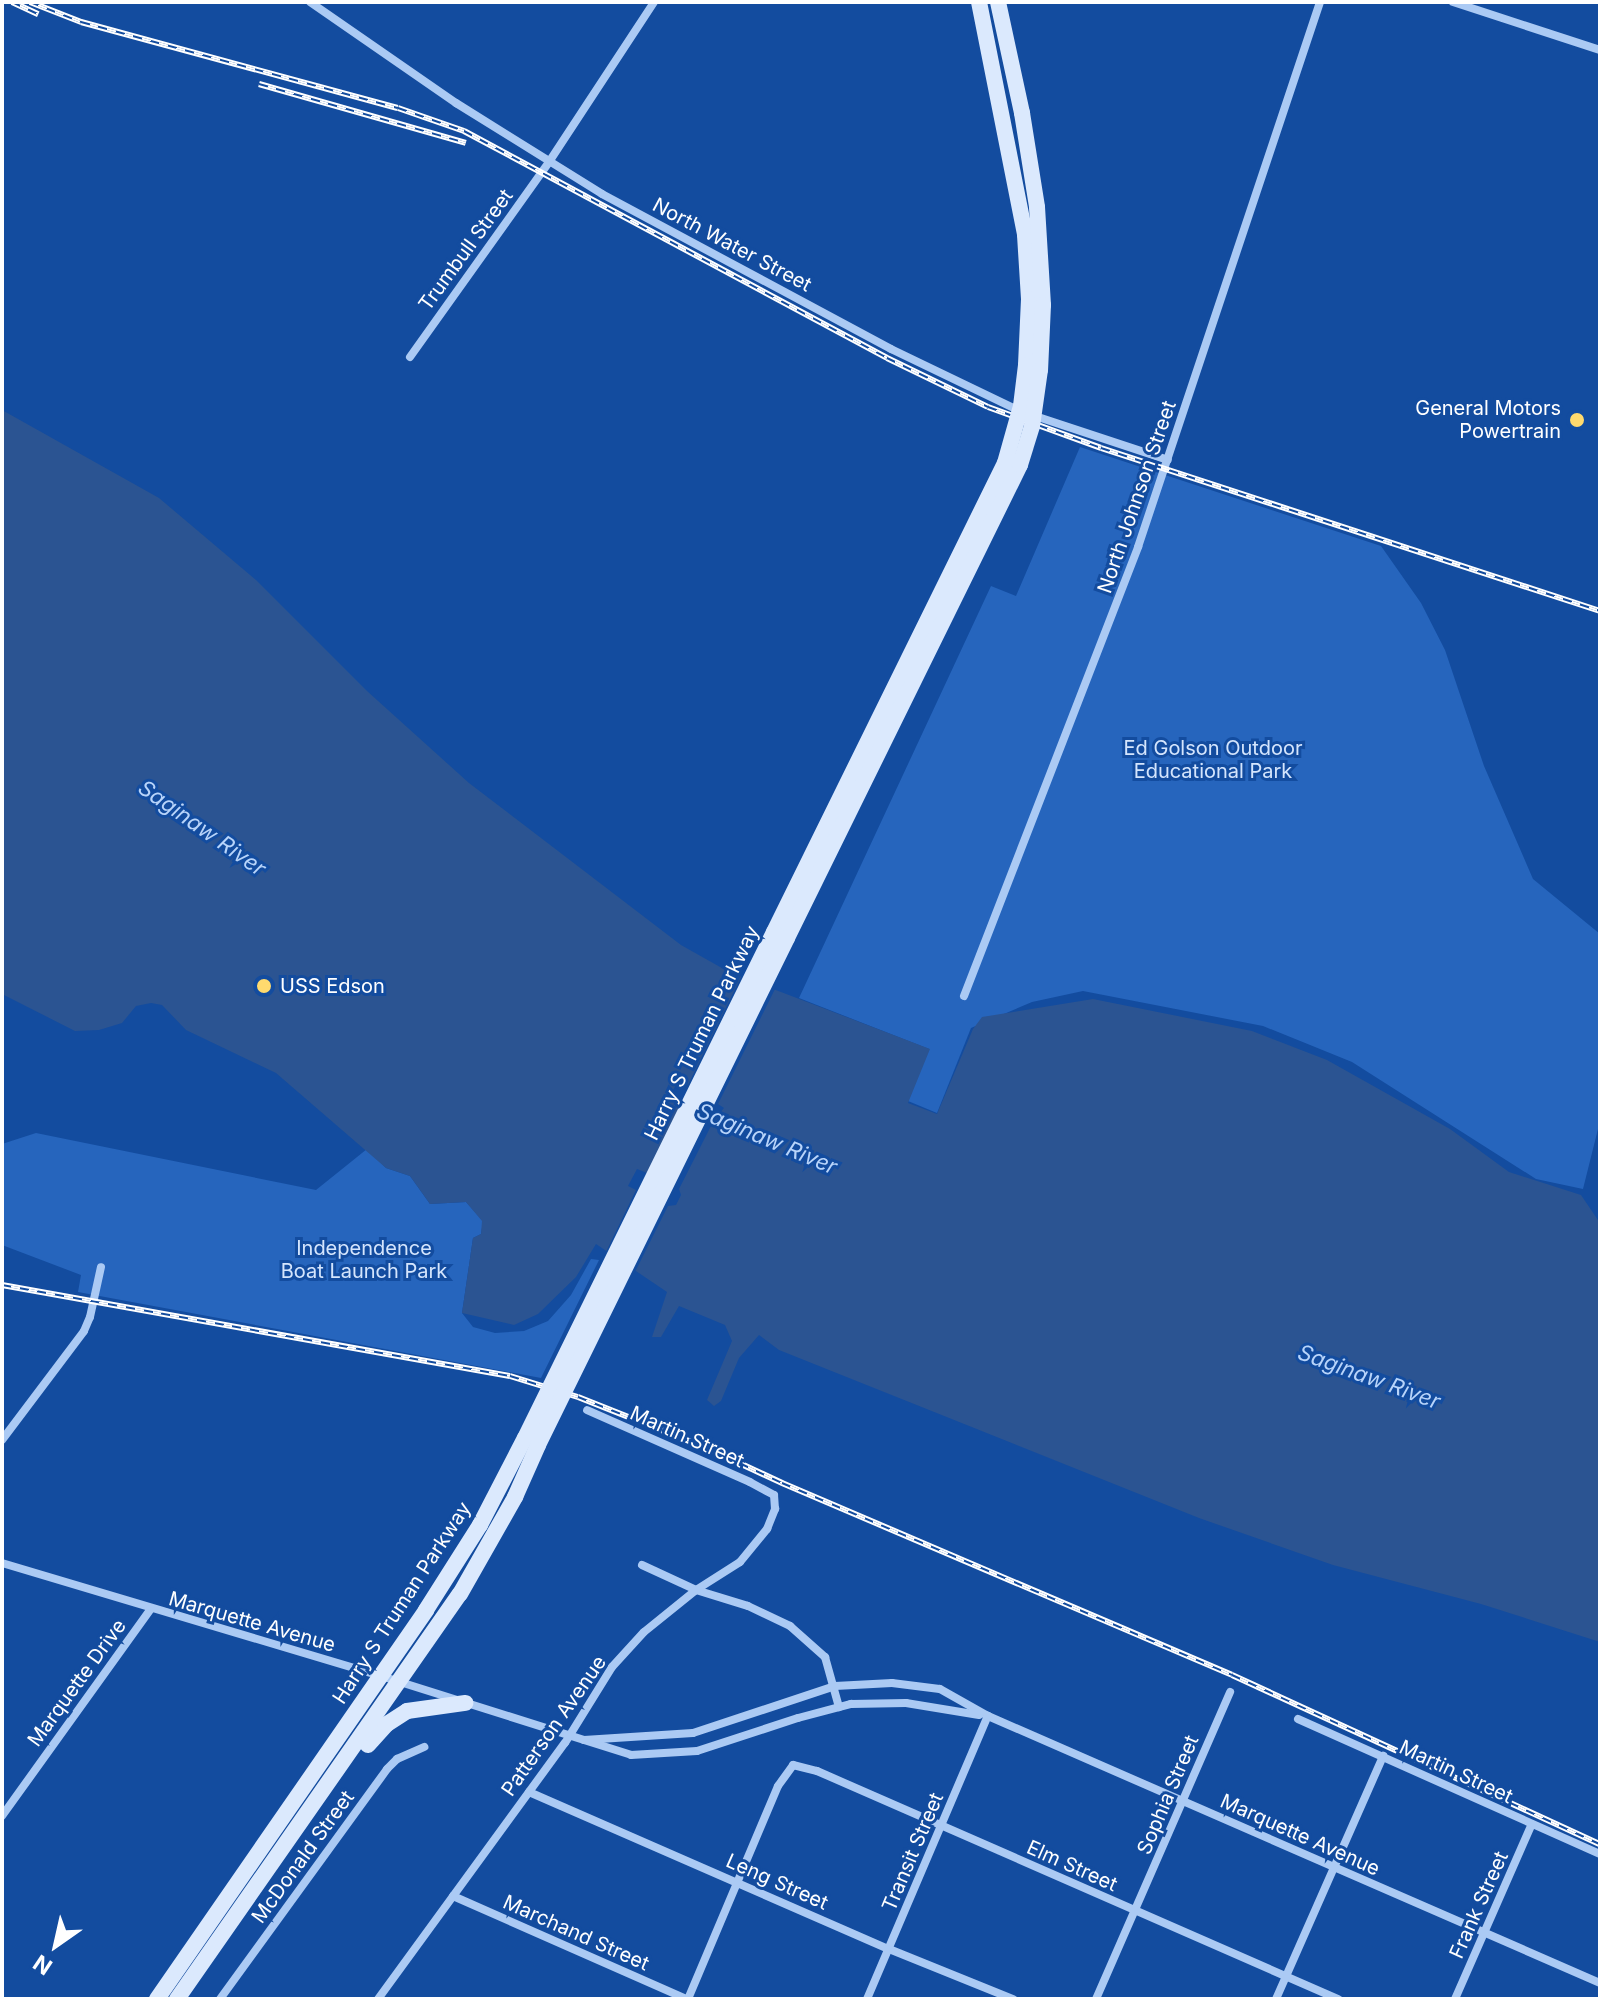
<!DOCTYPE html>
<style>
body{margin:0}
#map{position:relative;width:1602px;height:2001px;overflow:hidden;background:#134c9f;font-family:Inter,sans-serif}
div>[style]{position:absolute}
[style*='--x']{left:calc(var(--x)*1px);top:calc(var(--y)*1px);width:calc(var(--w)*1px);rotate:calc(var(--a)*1deg)}
.green>*{inset:0;background:#2665bd}
.water>*{inset:0;background:#2b5492}
.pier>*{inset:0;background:#134c9f}
.street>*{height:8px;margin:-4px;padding:0 4px;transform-origin:4px;border-radius:4px;background:#abcaf4}
.secondary>*{height:16px;margin:-8px;padding:0 8px;transform-origin:8px;border-radius:8px;background:#dbe9fd}
.rail>*{height:6px;margin-top:-3px;transform-origin:0;background:repeating-linear-gradient(90deg,#134c9f 0 9px,#fff 0 18px);box-sizing:border-box;border-block:2px solid #fff}
.secondary-bridge>*{height:16px;margin:-8px;padding:0 8px;transform-origin:8px;border-radius:8px;background:#dbe9fd}
.dots>*{width:22px;height:22px;translate:-50% -50%;box-sizing:border-box;border:4px solid #134c9f;border-radius:50%}
span{translate:-50% -50%;white-space:nowrap;text-align:center;line-height:1.15;-webkit-text-stroke:6px #134c9f;paint-order:stroke}
.street-label{font-size:20px;color:#fff}
.poi-label{font-size:20px;color:#fff}
.right{translate:-100% -50%;text-align:right}
.left{translate:0 -50%;text-align:left}
.park-label{font-size:20px;color:#d4e5fd}
.water-label{font-size:22px;color:#b8d4fa;font-style:italic}
.frame{position:absolute;inset:0;border:4px solid #fff;pointer-events:none}
.north{position:absolute;left:16px;top:1905px;width:80px;height:80px;-webkit-text-stroke:6px #134c9f;paint-order:stroke;rotate:214deg;font-size:22px;font-weight:700;line-height:32px;text-align:center;color:#fff}
.north::after{content:'';display:block;margin:auto;width:28px;height:36px;background:#fff;clip-path:polygon(50% 0,100% 100%,50% 72%,0 100%)}
</style>
<div id="map">
<div class="green">
<div style="clip-path:polygon(1080px 447px,1381px 546px,1421px 603px,1445px 650px,1484px 766px,1533px 879px,1600px 934px,1600px 1121px,1583px 1189px,1536px 1179px,1352px 1062px,1263px 1026px,1083px 991px,1032px 1002px,971px 1028px,937px 1113px,908px 1101px,929px 1049px,799px 998px,991px 586px,1016px 596px)"></div>
<div style="clip-path:polygon(36px 1133px,316px 1190px,367px 1149px,386px 1168px,410px 1176px,430px 1204px,466px 1202px,483px 1221px,481px 1234px,473px 1238px,462px 1313px,473px 1327px,495px 1333px,524px 1331px,548px 1321px,571px 1295px,591px 1259px,599px 1260px,541px 1378px,78px 1292px,81px 1275px,2px 1245px,2px 1144px)"></div>
</div>
<div class="water">
<div style="clip-path:polygon(2px 410px,159px 498px,256px 580px,367px 691px,469px 783px,681px 945px,729px 972px,930px 1049px,908px 1103px,937px 1114px,973px 1029px,982px 1017px,1093px 999px,1252px 1031px,1327px 1060px,1450px 1129px,1509px 1172px,1581px 1195px,1600px 1223px,1600px 1642px,1481px 1604px,1333px 1565px,1199px 1518px,779px 1350px,759px 1335px,739px 1358px,721px 1401px,714px 1406px,707px 1400px,732px 1341px,725px 1325px,679px 1306px,661px 1337px,652px 1337px,667px 1292px,596px 1244px,576px 1277px,538px 1314px,514px 1325px,462px 1313px,473px 1238px,481px 1234px,482px 1221px,466px 1202px,430px 1204px,410px 1176px,386px 1168px,276px 1073px,186px 1030px,162px 1005px,151px 1003px,136px 1006px,122px 1023px,99px 1030px,75px 1031px,2px 994px)"></div>
</div>
<div class="pier">
<div style="clip-path:polygon(743px 973px,777px 985px,718px 1104px,724px 1108px,714px 1120px,679px 1189px,681px 1195px,676px 1205px,668px 1206px,634px 1274px,605px 1254px,636px 1190px,628px 1186px,637px 1169px,647px 1173px,681px 1104px,669px 1098px,678px 1081px,688px 1085px)"></div>
</div>
<div class="street">
<div style="--x:310;--y:2;--w:178;--a:34.7"></div>
<div style="--x:456;--y:103;--w:172;--a:31.9"></div>
<div style="--x:602;--y:194;--w:328;--a:28.2"></div>
<div style="--x:891;--y:349;--w:143;--a:25.7"></div>
<div style="--x:1453;--y:2;--w:155;--a:18.1"></div>
<div style="--x:410;--y:357;--w:239;--a:-54.5"></div>
<div style="--x:549;--y:162;--w:191;--a:-56.7"></div>
<div style="--x:1032;--y:415;--w:143;--a:18.3"></div>
<div style="--x:964;--y:996;--w:482;--a:-68.8"></div>
<div style="--x:1138;--y:547;--w:575;--a:-71.53"></div>
<div style="--x:2;--y:1440;--w:136;--a:-53"></div>
<div style="--x:84;--y:1331;--w:15;--a:-67"></div>
<div style="--x:90;--y:1317;--w:51;--a:-77.6"></div>
<div style="--x:2;--y:1563;--w:395;--a:16.6"></div>
<div style="--x:381;--y:1676;--w:262;--a:17.5"></div>
<div style="--x:631;--y:1755;--w:66;--a:-3.5"></div>
<div style="--x:697;--y:1751;--w:106;--a:-18.1"></div>
<div style="--x:798;--y:1718;--w:55;--a:-14.8"></div>
<div style="--x:851;--y:1704;--w:55;--a:-1"></div>
<div style="--x:906;--y:1703;--w:74;--a:9.3"></div>
<div style="--x:642;--y:1565;--w:60;--a:24.8"></div>
<div style="--x:696;--y:1590;--w:54;--a:17.1"></div>
<div style="--x:748;--y:1606;--w:47;--a:25.5"></div>
<div style="--x:790;--y:1626;--w:47;--a:41.5"></div>
<div style="--x:825;--y:1657;--w:52;--a:74.4"></div>
<div style="--x:1298;--y:1719;--w:331;--a:24.1"></div>
<div style="--x:584;--y:1740;--w:109;--a:-3.7"></div>
<div style="--x:693;--y:1733;--w:150;--a:-18.3"></div>
<div style="--x:835;--y:1686;--w:57;--a:-3"></div>
<div style="--x:892;--y:1683;--w:48;--a:7.1"></div>
<div style="--x:940;--y:1689;--w:55;--a:29.4"></div>
<div style="--x:988;--y:1716;--w:668;--a:23.57"></div>
<div style="--x:529;--y:1792;--w:393;--a:23.6"></div>
<div style="--x:889;--y:1949;--w:134;--a:22"></div>
<div style="--x:2;--y:1816;--w:255;--a:-54.3"></div>
<div style="--x:453;--y:1896;--w:256;--a:23.8"></div>
<div style="--x:220;--y:1999;--w:284;--a:-54"></div>
<div style="--x:387;--y:1769;--w:14;--a:-45"></div>
<div style="--x:397;--y:1759;--w:30;--a:-24"></div>
<div style="--x:378;--y:1999;--w:317;--a:-53.9"></div>
<div style="--x:565;--y:1743;--w:89;--a:-58.3"></div>
<div style="--x:612;--y:1667;--w:47;--a:-47.6"></div>
<div style="--x:644;--y:1632;--w:67;--a:-38.9"></div>
<div style="--x:696;--y:1590;--w:52;--a:-32.5"></div>
<div style="--x:740;--y:1562;--w:43;--a:-50.7"></div>
<div style="--x:767;--y:1529;--w:22;--a:-68"></div>
<div style="--x:775;--y:1509;--w:14;--a:-94"></div>
<div style="--x:774;--y:1495;--w:27;--a:-152"></div>
<div style="--x:750;--y:1482;--w:178;--a:-156.2"></div>
<div style="--x:688;--y:1999;--w:231;--a:-67.1"></div>
<div style="--x:778;--y:1786;--w:26;--a:-54"></div>
<div style="--x:793;--y:1765;--w:25;--a:14"></div>
<div style="--x:817;--y:1771;--w:569;--a:23.64"></div>
<div style="--x:867;--y:1999;--w:308;--a:-66.9"></div>
<div style="--x:1096;--y:1999;--w:335;--a:-66.4"></div>
<div style="--x:1276;--y:1999;--w:266;--a:-66.2"></div>
<div style="--x:1455;--y:1999;--w:191;--a:-66.3"></div>
</div>
<div class="secondary">
<div style="--x:979;--y:2;--w:237;--a:78.8"></div>
<div style="--x:1025;--y:235;--w:64;--a:86.4"></div>
<div style="--x:1029;--y:299;--w:66;--a:92.6"></div>
<div style="--x:998;--y:2;--w:114;--a:77.8"></div>
<div style="--x:1022;--y:113;--w:95;--a:80.9"></div>
<div style="--x:1037;--y:207;--w:98;--a:86.5"></div>
<div style="--x:1043;--y:305;--w:65;--a:92.6"></div>
<div style="--x:774;--y:932;--w:523;--a:-63.78"></div>
<div style="--x:787;--y:938;--w:527;--a:-63.78"></div>
<div style="--x:368;--y:1745;--w:28;--a:-48"></div>
<div style="--x:387;--y:1724;--w:24;--a:-33"></div>
<div style="--x:407;--y:1711;--w:59;--a:-7.9"></div>
<div style="--x:157;--y:1999;--w:473;--a:-55.3"></div>
<div style="--x:426;--y:1610;--w:101;--a:-57.6"></div>
<div style="--x:480;--y:1525;--w:98;--a:-62.7"></div>
<div style="--x:177;--y:1999;--w:494;--a:-55.1"></div>
<div style="--x:460;--y:1594;--w:112;--a:-60.4"></div>
<div style="--x:515;--y:1497;--w:57;--a:-66.1"></div>
</div>
<div class="rail">
<div style="--x:12;--y:2;--w:29;--a:25"></div>
<div style="--x:30;--y:2;--w:55;--a:21.4"></div>
<div style="--x:81;--y:22;--w:328;--a:15.2"></div>
<div style="--x:398;--y:108;--w:70;--a:19.2"></div>
<div style="--x:464;--y:131;--w:480;--a:28.2"></div>
<div style="--x:887;--y:358;--w:112;--a:25.9"></div>
<div style="--x:988;--y:407;--w:120;--a:19.9"></div>
<div style="--x:1101;--y:448;--w:525;--a:18.09"></div>
<div style="--x:259;--y:84;--w:215;--a:15.9"></div>
<div style="--x:2;--y:1285;--w:516;--a:10.16"></div>
<div style="--x:510;--y:1376;--w:71;--a:17.2"></div>
<div style="--x:578;--y:1397;--w:139;--a:21.6"></div>
<div style="--x:707;--y:1448;--w:83;--a:25"></div>
<div style="--x:782;--y:1483;--w:489;--a:23.1"></div>
<div style="--x:1232;--y:1675;--w:405;--a:24.7"></div>
</div>
<div class="secondary-bridge">
<div style="--x:1005;--y:463;--w:59;--a:-74.3"></div>
<div style="--x:1021;--y:406;--w:41;--a:-83"></div>
<div style="--x:1020;--y:465;--w:41;--a:-72.9"></div>
<div style="--x:1032;--y:426;--w:57;--a:-81.9"></div>
<div style="--x:525;--y:1438;--w:564;--a:-63.8"></div>
<div style="--x:538;--y:1445;--w:565;--a:-63.84"></div>
</div>
<div class="dots">
<div style="left:1577px;top:420px;background:#ffda6e"></div>
<div style="left:264px;top:986px;background:#ffda6e"></div>
</div>
<div class="street-label">
<span style="left:732px;top:245px;rotate:28deg">North Water Street</span>
<span style="left:466px;top:250px;rotate:-54deg">Trumbull Street</span>
<span style="left:1137px;top:497px;rotate:-71deg">North Johnson Street</span>
<span style="left:702px;top:1033px;rotate:-64deg">Harry S Truman Parkway</span>
<span style="left:687px;top:1437px;rotate:24deg">Martin Street</span>
<span style="left:402px;top:1603px;rotate:-57deg">Harry S Truman Parkway</span>
<span style="left:252px;top:1622px;rotate:16deg">Marquette Avenue</span>
<span style="left:77px;top:1683px;rotate:-54deg">Marquette Drive</span>
<span style="left:554px;top:1726px;rotate:-55deg">Patterson Avenue</span>
<span style="left:1456px;top:1772px;rotate:25deg">Martin Street</span>
<span style="left:1168px;top:1795px;rotate:-67deg">Sophia Street</span>
<span style="left:1300px;top:1835px;rotate:24deg">Marquette Avenue</span>
<span style="left:913px;top:1852px;rotate:-67deg">Transit Street</span>
<span style="left:303px;top:1857px;rotate:-54deg">McDonald Street</span>
<span style="left:1072px;top:1866px;rotate:24deg">Elm Street</span>
<span style="left:777px;top:1882px;rotate:24deg">Leng Street</span>
<span style="left:1479px;top:1905px;rotate:-66deg">Frank Street</span>
<span style="left:576px;top:1933px;rotate:24deg">Marchand Street</span>
</div>
<div class="poi-label">
<span class="right" style="left:1561px;top:420px">General Motors<br>Powertrain</span>
<span class="left" style="left:280px;top:986px">USS Edson</span>
</div>
<div class="park-label">
<span style="left:1213px;top:760px">Ed Golson Outdoor<br>Educational Park</span>
<span style="left:364px;top:1260px">Independence<br>Boat Launch Park</span>
</div>
<div class="water-label">
<span style="left:202px;top:828px;rotate:35deg">Saginaw River</span>
<span style="left:767px;top:1139px;rotate:23deg">Saginaw River</span>
<span style="left:1369px;top:1377px;rotate:20deg">Saginaw River</span>
</div>
<div class="frame"></div>
<div class="north">N</div>
</div>
